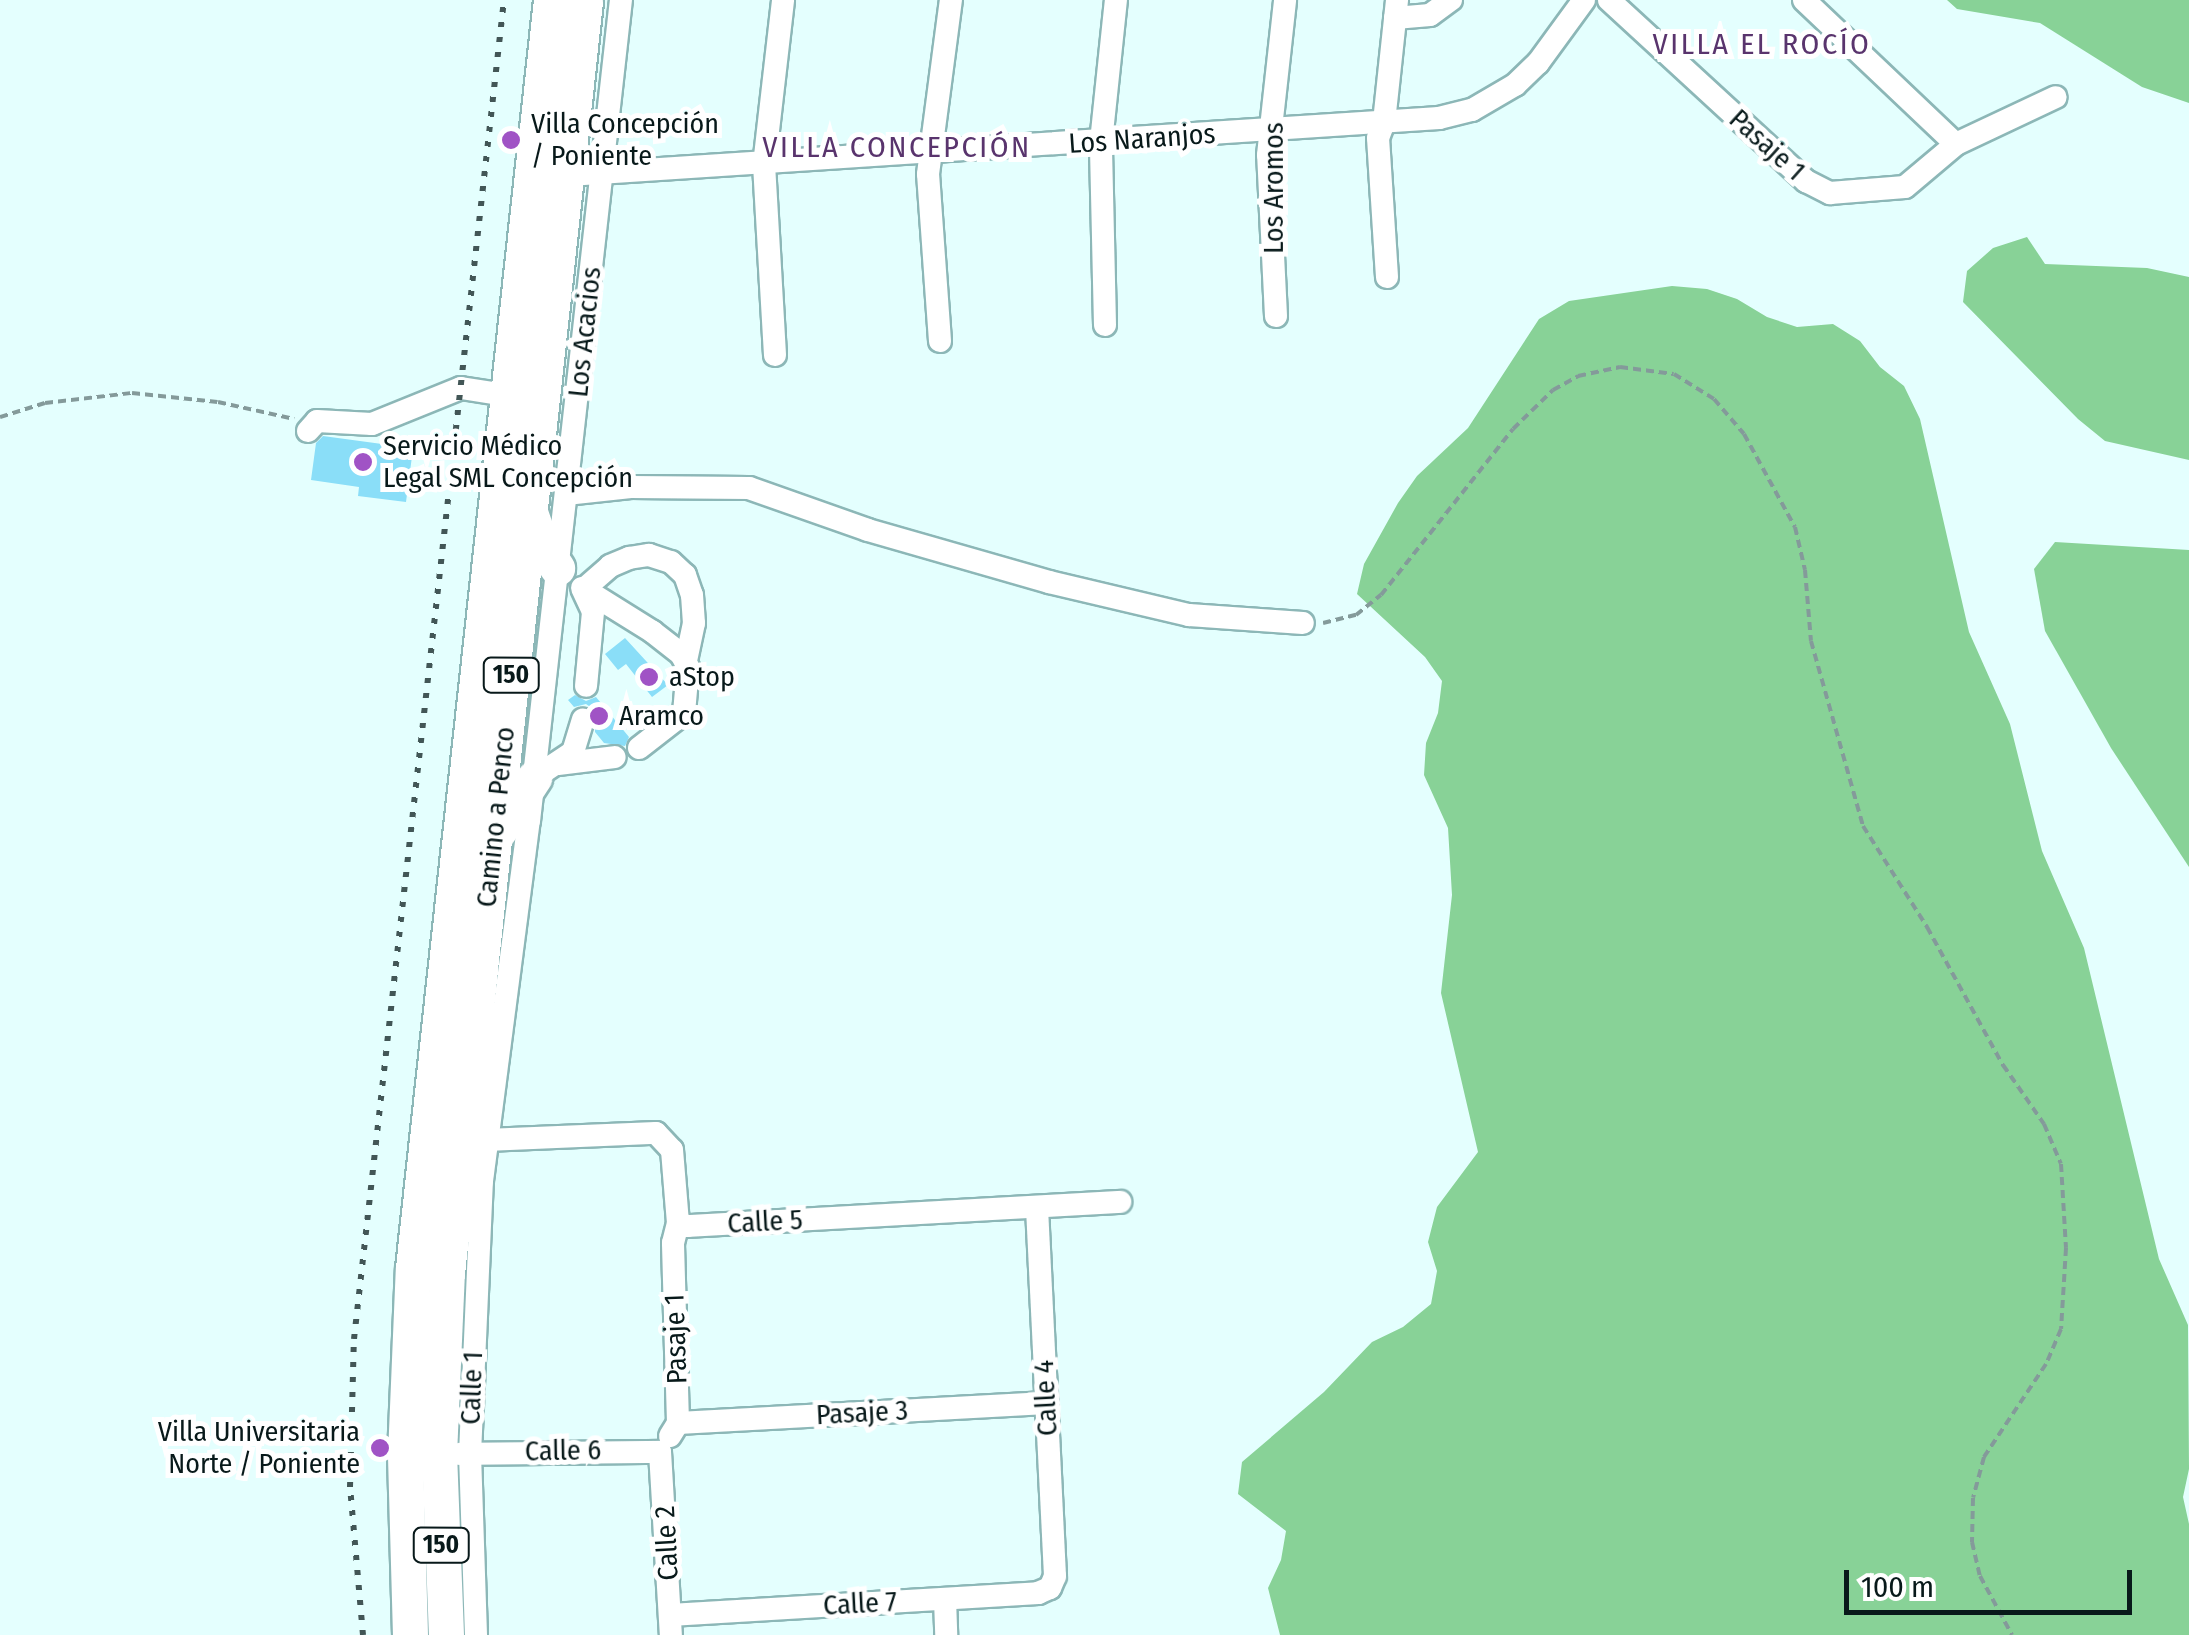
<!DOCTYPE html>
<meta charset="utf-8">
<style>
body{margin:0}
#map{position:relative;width:2189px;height:1635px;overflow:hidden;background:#e4fffe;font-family:"Fira Sans Condensed",sans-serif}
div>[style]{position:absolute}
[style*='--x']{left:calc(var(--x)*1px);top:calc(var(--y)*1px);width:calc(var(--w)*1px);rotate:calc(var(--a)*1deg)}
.forest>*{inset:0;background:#88d297}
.building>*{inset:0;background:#8adef8}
.path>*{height:4px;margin-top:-2px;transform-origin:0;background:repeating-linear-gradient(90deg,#849a9a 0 8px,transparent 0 13px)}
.roads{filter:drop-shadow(2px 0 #8cb7b7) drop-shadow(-2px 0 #8cb7b7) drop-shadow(0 2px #8cb7b7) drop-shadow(0 -2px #8cb7b7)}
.minor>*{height:22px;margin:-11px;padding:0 11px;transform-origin:11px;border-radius:11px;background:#fff}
.highway>*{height:35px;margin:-17.5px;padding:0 17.5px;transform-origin:17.5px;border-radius:17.5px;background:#fff}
.rail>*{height:6px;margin-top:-3px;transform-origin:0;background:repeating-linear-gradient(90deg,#425656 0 5px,transparent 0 15px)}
.dots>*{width:28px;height:28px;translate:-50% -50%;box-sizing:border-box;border:5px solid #fff;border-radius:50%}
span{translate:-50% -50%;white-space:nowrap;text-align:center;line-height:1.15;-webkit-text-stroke:10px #fff;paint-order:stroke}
.shield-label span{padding:2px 8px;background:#fff;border:2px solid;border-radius:8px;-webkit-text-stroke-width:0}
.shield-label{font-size:25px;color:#08191a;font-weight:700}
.poi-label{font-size:28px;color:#08191a}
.left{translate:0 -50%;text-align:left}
.right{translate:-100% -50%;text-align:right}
.street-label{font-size:28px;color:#08191a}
.neighbourhood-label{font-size:30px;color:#59346d;letter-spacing:2.5px}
.scale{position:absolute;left:1844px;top:1570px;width:288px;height:45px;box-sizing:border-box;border:5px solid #08191a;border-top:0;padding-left:12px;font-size:30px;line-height:35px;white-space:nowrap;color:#08191a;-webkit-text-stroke:8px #fff;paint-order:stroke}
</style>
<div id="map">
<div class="forest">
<div style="clip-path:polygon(1947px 0,2189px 0,2189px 103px,2142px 87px,2040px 23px,1957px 9px)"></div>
<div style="clip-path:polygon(2027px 237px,2045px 264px,2147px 268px,2189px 277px,2189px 460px,2105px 441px,2078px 419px,1963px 302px,1967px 271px,1993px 248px)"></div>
<div style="clip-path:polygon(1672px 286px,1707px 289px,1737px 299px,1767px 317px,1797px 327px,1833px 324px,1860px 341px,1880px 367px,1904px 386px,1920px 419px,1969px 632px,2010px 724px,2042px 851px,2084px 948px,2159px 1259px,2188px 1325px,2189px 1469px,2183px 1497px,2189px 1524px,2189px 1635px,1280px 1635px,1268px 1588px,1281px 1560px,1286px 1531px,1238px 1494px,1242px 1462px,1324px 1392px,1372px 1342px,1403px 1327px,1431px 1304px,1437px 1271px,1428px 1242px,1437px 1207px,1478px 1152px,1441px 993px,1452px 895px,1448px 828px,1424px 775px,1426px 743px,1438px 713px,1442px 681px,1425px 657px,1357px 594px,1364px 564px,1398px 503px,1417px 476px,1468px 428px,1539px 319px,1569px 301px)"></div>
<div style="clip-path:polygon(2055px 542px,2189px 550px,2189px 867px,2111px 748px,2045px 631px,2034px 569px)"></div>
</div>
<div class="building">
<div style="clip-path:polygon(323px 436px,382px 444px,383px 437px,414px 441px,406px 502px,358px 496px,359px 487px,311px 480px,316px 443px)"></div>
<div style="clip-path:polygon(625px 638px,668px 685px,652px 697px,626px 664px,618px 670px,605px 654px)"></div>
<div style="clip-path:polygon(575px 695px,586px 701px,596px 697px,629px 737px,625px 746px,604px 743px,595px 732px,595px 710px,586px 704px,574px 707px,568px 700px)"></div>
</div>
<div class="path">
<div style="--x:0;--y:417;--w:47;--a:-17.3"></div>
<div style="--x:45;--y:403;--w:88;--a:-6.6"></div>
<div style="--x:132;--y:393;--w:86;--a:6"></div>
<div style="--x:218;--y:402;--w:78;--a:12.6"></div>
<div style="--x:1323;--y:623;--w:34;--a:-14"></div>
<div style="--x:1356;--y:615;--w:32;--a:-39"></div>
<div style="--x:1381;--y:595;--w:212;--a:-51.5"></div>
<div style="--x:1513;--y:429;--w:56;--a:-44.3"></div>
<div style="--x:1553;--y:390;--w:29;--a:-29"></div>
<div style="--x:1578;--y:376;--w:43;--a:-12.1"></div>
<div style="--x:1620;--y:367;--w:54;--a:7.4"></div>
<div style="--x:1674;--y:374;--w:47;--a:32"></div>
<div style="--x:1714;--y:399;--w:46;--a:49.4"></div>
<div style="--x:1744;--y:434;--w:106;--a:61.3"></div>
<div style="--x:1795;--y:527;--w:44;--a:76.9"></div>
<div style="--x:1805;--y:570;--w:71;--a:85.2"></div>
<div style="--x:1811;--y:641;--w:192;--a:74.3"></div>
<div style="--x:1863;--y:826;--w:120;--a:57.6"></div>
<div style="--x:1927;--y:927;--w:158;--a:61.2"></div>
<div style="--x:2003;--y:1065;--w:72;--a:55.2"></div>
<div style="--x:2044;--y:1124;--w:43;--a:67"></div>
<div style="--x:2061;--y:1164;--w:84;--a:86.6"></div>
<div style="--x:2066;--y:1248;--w:81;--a:93.5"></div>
<div style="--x:2061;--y:1329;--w:38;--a:113"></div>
<div style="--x:2046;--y:1364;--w:112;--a:123.7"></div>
<div style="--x:1984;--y:1457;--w:42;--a:105"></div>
<div style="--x:1973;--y:1498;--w:44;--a:91.3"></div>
<div style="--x:1972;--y:1542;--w:35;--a:77"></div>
<div style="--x:1980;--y:1576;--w:67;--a:61.5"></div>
</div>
<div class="roads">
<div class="minor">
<div style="--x:1609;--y:0;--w:268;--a:42.6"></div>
<div style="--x:1806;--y:181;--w:27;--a:27"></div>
<div style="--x:1830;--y:193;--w:75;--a:-4.6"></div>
<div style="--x:1905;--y:187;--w:67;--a:-40.1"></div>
<div style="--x:1956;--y:144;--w:110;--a:-25.2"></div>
<div style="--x:1804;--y:0;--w:209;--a:43.5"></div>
<div style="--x:1395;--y:18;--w:35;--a:-5"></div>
<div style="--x:1430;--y:15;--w:26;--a:-36"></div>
<div style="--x:553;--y:176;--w:888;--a:-3.75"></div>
<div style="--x:1439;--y:118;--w:34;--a:-14"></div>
<div style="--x:1472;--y:110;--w:50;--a:-30.2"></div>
<div style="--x:1515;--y:85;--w:32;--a:-44"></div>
<div style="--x:1538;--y:63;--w:78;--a:-53.9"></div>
<div style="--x:1387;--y:277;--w:139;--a:-93.7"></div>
<div style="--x:1378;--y:138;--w:17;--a:-69"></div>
<div style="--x:1384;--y:122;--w:123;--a:-83.9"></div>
<div style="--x:1276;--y:316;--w:161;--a:-92.8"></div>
<div style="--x:1268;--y:155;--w:156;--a:-83.7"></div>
<div style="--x:1105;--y:325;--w:183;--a:-91.3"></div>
<div style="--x:1101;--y:142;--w:143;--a:-84"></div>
<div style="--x:940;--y:341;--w:167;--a:-94.1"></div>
<div style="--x:928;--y:174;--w:176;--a:-82.5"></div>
<div style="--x:775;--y:355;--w:190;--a:-93.3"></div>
<div style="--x:764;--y:165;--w:166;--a:-83.4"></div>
<div style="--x:308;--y:431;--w:13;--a:-48"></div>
<div style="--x:317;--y:421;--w:55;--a:3.1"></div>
<div style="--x:372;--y:424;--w:96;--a:-22"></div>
<div style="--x:461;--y:388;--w:46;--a:8.8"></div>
<div style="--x:566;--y:494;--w:65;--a:-6.1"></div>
<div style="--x:631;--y:487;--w:118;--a:0.5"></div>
<div style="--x:749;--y:488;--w:126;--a:19.4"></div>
<div style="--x:868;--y:530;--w:188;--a:16"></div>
<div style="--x:1049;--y:582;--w:144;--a:13.3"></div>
<div style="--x:1189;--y:615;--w:114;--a:4"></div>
<div style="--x:582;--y:588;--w:26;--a:65"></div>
<div style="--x:593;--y:612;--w:74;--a:95.4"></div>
<div style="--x:639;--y:748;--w:57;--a:-37.9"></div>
<div style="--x:684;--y:713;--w:46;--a:-85"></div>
<div style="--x:688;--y:667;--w:15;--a:-118"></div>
<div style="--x:681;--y:654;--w:36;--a:-142"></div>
<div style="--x:653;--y:632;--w:81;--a:-148.1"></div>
<div style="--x:584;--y:589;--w:35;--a:-41"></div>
<div style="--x:610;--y:566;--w:21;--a:-23"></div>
<div style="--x:629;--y:558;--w:20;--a:-9"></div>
<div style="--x:649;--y:555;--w:23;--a:18"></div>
<div style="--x:671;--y:562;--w:19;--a:43"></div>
<div style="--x:685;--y:575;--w:21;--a:71"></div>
<div style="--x:692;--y:595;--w:28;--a:86"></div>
<div style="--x:694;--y:623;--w:38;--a:102"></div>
<div style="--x:558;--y:764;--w:57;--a:-7"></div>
<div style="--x:534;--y:778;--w:47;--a:-33.7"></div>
<div style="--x:573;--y:752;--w:34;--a:-73"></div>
<div style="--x:486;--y:1140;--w:170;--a:-2.4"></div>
<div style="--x:656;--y:1133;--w:23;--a:47"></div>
<div style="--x:672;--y:1150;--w:73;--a:85.3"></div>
<div style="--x:678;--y:1223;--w:10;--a:17"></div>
<div style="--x:688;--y:1226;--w:433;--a:-3.2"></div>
<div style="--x:678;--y:1423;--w:369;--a:-3.1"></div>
<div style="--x:670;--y:1436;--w:15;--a:-58"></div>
<div style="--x:678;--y:1423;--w:180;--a:-91.6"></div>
<div style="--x:673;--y:1243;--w:21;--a:-76"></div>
<div style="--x:660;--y:1452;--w:183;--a:86.6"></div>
<div style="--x:459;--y:1454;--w:201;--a:-0.6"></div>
<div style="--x:945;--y:1599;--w:36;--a:88"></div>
<div style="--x:670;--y:1615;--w:369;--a:-3.4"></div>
<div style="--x:1038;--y:1593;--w:13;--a:-23"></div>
<div style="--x:1050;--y:1588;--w:13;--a:-67"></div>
<div style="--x:1055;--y:1576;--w:369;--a:-92.8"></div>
<div style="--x:476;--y:1635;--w:181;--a:-91.9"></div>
<div style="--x:470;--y:1454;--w:273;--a:-87.5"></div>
<div style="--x:482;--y:1181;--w:363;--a:-82.6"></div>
<div style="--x:529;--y:821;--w:826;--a:-83.61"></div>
</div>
<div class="highway">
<div style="--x:531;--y:515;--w:31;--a:71"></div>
<div style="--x:541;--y:544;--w:29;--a:56"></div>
<div style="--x:499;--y:831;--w:64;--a:-56.6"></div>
<div style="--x:410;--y:1635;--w:180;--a:-91.6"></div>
<div style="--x:405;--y:1455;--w:187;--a:-87.6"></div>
<div style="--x:413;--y:1268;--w:1275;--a:-83.79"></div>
<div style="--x:446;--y:1635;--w:181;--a:-92.2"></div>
<div style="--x:439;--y:1454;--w:181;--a:-87.5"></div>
<div style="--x:447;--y:1273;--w:1280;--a:-83.81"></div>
</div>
</div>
<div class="rail">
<div style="--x:363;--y:1635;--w:149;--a:-95"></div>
<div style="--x:350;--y:1487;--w:148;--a:-88.5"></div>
<div style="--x:354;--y:1339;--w:1347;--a:-83.61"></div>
</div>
<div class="dots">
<div style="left:511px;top:140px;background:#a053c5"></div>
<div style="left:363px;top:462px;background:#a053c5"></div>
<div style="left:649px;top:677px;background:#a053c5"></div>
<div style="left:599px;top:716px;background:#a053c5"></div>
<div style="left:380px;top:1448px;background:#a053c5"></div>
</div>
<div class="shield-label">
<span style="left:511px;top:675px">150</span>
<span style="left:441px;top:1545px">150</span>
</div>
<div class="poi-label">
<span class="left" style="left:531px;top:140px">Villa Concepción<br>/ Poniente</span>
<span class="left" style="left:383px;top:462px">Servicio Médico<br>Legal SML Concepción</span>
<span class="left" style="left:669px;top:677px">aStop</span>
<span class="left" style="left:619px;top:716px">Aramco</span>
<span class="right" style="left:360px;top:1448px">Villa Universitaria<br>Norte / Poniente</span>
</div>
<div class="street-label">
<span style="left:1142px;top:139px;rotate:-4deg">Los Naranjos</span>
<span style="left:1767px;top:145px;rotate:42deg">Pasaje 1</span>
<span style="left:1274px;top:188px;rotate:-90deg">Los Aromos</span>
<span style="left:585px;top:332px;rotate:-84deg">Los Acacios</span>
<span style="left:496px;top:817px;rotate:-84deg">Camino a Penco</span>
<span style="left:765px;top:1222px;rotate:-3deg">Calle 5</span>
<span style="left:676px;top:1339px;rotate:-92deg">Pasaje 1</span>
<span style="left:472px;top:1388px;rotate:-88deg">Calle 1</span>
<span style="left:1046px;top:1398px;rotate:-93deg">Calle 4</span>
<span style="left:862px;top:1413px;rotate:-3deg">Pasaje 3</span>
<span style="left:563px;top:1451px;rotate:-1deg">Calle 6</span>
<span style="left:667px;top:1543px;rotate:-93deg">Calle 2</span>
<span style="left:860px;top:1604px;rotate:-3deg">Calle 7</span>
</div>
<div class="neighbourhood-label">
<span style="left:1762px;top:44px">VILLA EL ROCÍO</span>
<span style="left:897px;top:147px">VILLA CONCEPCIÓN</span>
</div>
<div class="scale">100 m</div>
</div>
